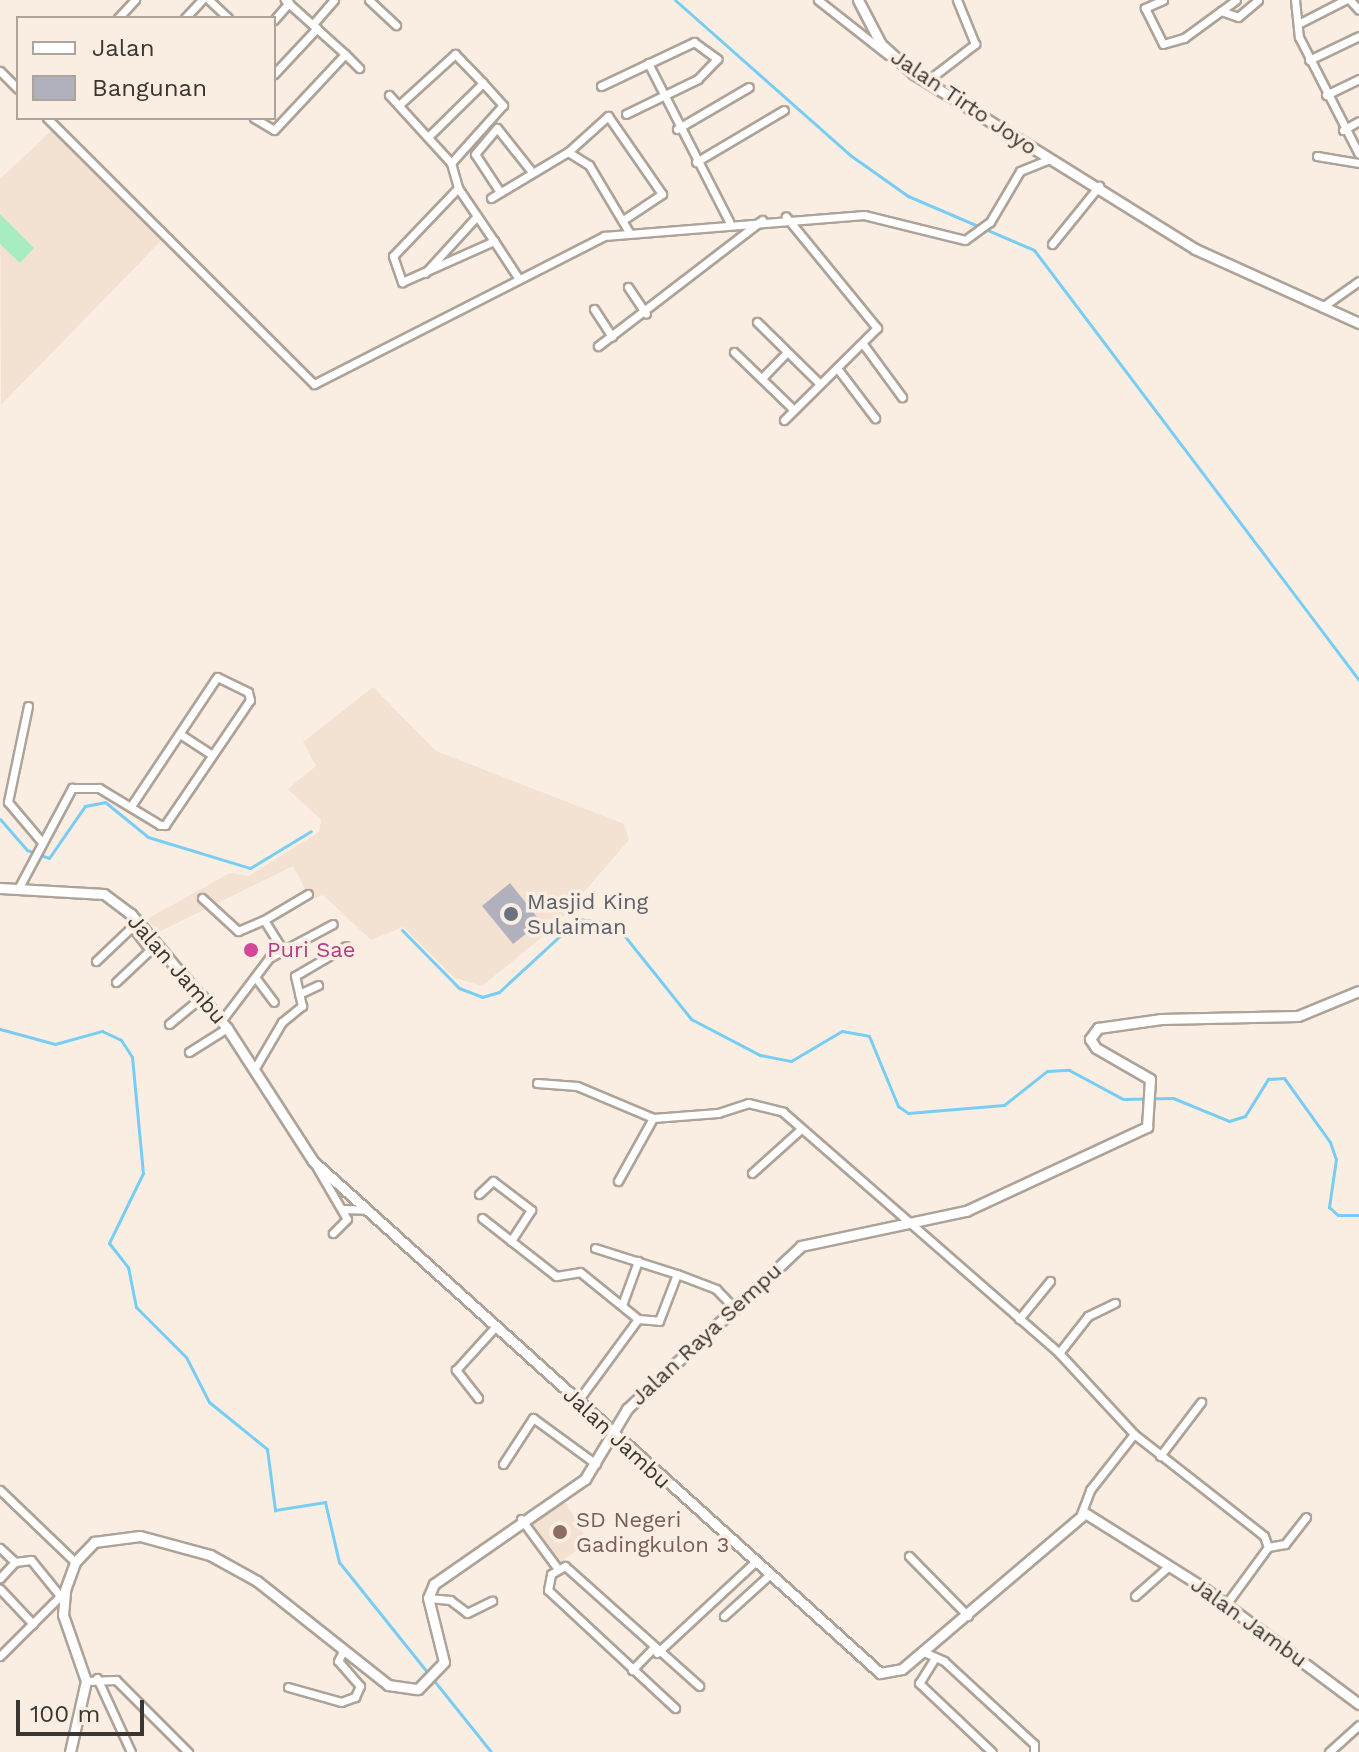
<!DOCTYPE html>
<style>
body{margin:0}
#map{position:relative;width:1359px;height:1752px;overflow:hidden;background:#faeee3;font-family:"Work Sans",sans-serif}
div>[style]{position:absolute}
[style*='--x']{left:calc(var(--x)*1px);top:calc(var(--y)*1px);width:calc(var(--w)*1px);rotate:calc(var(--a)*1deg)}
.built>*{inset:0;background:#f3e2d2}
.green>*{inset:0;background:#a7ebc2}
.stream>*{height:3px;margin:-1.5px;padding:0 1.5px;transform-origin:1.5px;border-radius:1.5px;background:#78cdf4}
.building>*{inset:0;background:#b1b0bd}
.roads{filter:drop-shadow(2px 0 #ada398) drop-shadow(-2px 0 #ada398) drop-shadow(0 2px #ada398) drop-shadow(0 -2px #ada398)}
.minor>*{height:7px;margin:-3.5px;padding:0 3.5px;transform-origin:3.5px;border-radius:3.5px;background:#fff}
.tertiary>*{height:9px;margin:-4.5px;padding:0 4.5px;transform-origin:4.5px;border-radius:4.5px;background:#fff}
.dots>*{width:22px;height:22px;translate:-50% -50%;box-sizing:border-box;border:4px solid #faeee3;border-radius:50%}
span{translate:-50% -50%;white-space:nowrap;text-align:center;line-height:1.15;-webkit-text-stroke:7px #faeee3;paint-order:stroke}
.street-label{font-size:22px;color:#3a3632}
.worship-label{font-size:22px;color:#5b616d}
.left{translate:0 -50%;text-align:left}
.hotel-label{font-size:22px;color:#b23c85}
.education-label{font-size:22px;color:#785e54}
.legend{position:absolute;left:16px;top:16px;width:260px;height:104px;box-sizing:border-box;background:#faeee3;border:2px solid #ada49c;margin:0;padding:10px 14px;list-style:none;font-size:24px;color:#3a3632}
.legend li{display:flex;align-items:center;gap:16px;height:40px}
.legend b{width:40px;border:2px solid #ada49c}
.scale{position:absolute;left:16px;top:1700px;width:128px;height:36px;box-sizing:border-box;border:4px solid #3a3632;border-top:0;padding-left:10px;font-size:24px;line-height:28px;white-space:nowrap;color:#3a3632;-webkit-text-stroke:6px #faeee3;paint-order:stroke}
</style>
<div id="map">
<div class="built">
<div style="clip-path:polygon(52px 130px,161px 241px,1px 405px,0 179px)"></div>
<div style="clip-path:polygon(373px 687px,436px 751px,624px 824px,629px 840px,552px 929px,482px 986px,455px 978px,403px 927px,371px 940px,323px 895px,311px 900px,293px 866px,159px 932px,147px 919px,230px 873px,249px 876px,319px 832px,321px 820px,288px 789px,316px 766px,303px 742px)"></div>
<div style="clip-path:polygon(564px 1500px,589px 1542px,559px 1563px,529px 1521px)"></div>
</div>
<div class="green">
<div style="clip-path:polygon(0 214px,34px 248px,20px 263px,0 244px)"></div>
</div>
<div class="stream">
<div style="--x:675;--y:0;--w:234;--a:41.5"></div>
<div style="--x:850;--y:155;--w:71;--a:35.3"></div>
<div style="--x:908;--y:196;--w:137;--a:23.2"></div>
<div style="--x:1034;--y:250;--w:539;--a:52.92"></div>
<div style="--x:0;--y:819;--w:41;--a:48.9"></div>
<div style="--x:27;--y:850;--w:23;--a:20"></div>
<div style="--x:49;--y:858;--w:63;--a:-55.3"></div>
<div style="--x:85;--y:806;--w:20;--a:-11"></div>
<div style="--x:105;--y:802;--w:55;--a:39.1"></div>
<div style="--x:148;--y:837;--w:107;--a:16.9"></div>
<div style="--x:250;--y:868;--w:71;--a:-31.2"></div>
<div style="--x:402;--y:930;--w:81;--a:45.5"></div>
<div style="--x:459;--y:988;--w:25;--a:21"></div>
<div style="--x:482;--y:997;--w:18;--a:-16"></div>
<div style="--x:499;--y:992;--w:108;--a:-42.7"></div>
<div style="--x:578;--y:919;--w:37;--a:8"></div>
<div style="--x:615;--y:924;--w:122;--a:51.3"></div>
<div style="--x:691;--y:1019;--w:78;--a:27.6"></div>
<div style="--x:760;--y:1055;--w:32;--a:11"></div>
<div style="--x:791;--y:1061;--w:59;--a:-30.5"></div>
<div style="--x:842;--y:1031;--w:27;--a:10"></div>
<div style="--x:869;--y:1036;--w:76;--a:67.5"></div>
<div style="--x:898;--y:1106;--w:12;--a:35"></div>
<div style="--x:908;--y:1113;--w:96;--a:-4.8"></div>
<div style="--x:1004;--y:1105;--w:55;--a:-38.3"></div>
<div style="--x:1047;--y:1071;--w:22;--a:-3"></div>
<div style="--x:1069;--y:1070;--w:61;--a:28.2"></div>
<div style="--x:1123;--y:1099;--w:50;--a:-1.1"></div>
<div style="--x:1173;--y:1098;--w:61;--a:22.3"></div>
<div style="--x:1229;--y:1121;--w:17;--a:-17"></div>
<div style="--x:1245;--y:1116;--w:44;--a:-58.1"></div>
<div style="--x:1268;--y:1079;--w:16;--a:-4"></div>
<div style="--x:1284;--y:1078;--w:79;--a:54.3"></div>
<div style="--x:1330;--y:1142;--w:18;--a:71"></div>
<div style="--x:1336;--y:1159;--w:49;--a:98.3"></div>
<div style="--x:1329;--y:1207;--w:12;--a:42"></div>
<div style="--x:1338;--y:1215;--w:21;--a:0"></div>
<div style="--x:0;--y:1029;--w:57;--a:15.3"></div>
<div style="--x:55;--y:1044;--w:49;--a:-15.5"></div>
<div style="--x:102;--y:1031;--w:21;--a:25"></div>
<div style="--x:121;--y:1040;--w:20;--a:57"></div>
<div style="--x:132;--y:1057;--w:117;--a:84.6"></div>
<div style="--x:143;--y:1173;--w:78;--a:115.9"></div>
<div style="--x:109;--y:1243;--w:31;--a:52"></div>
<div style="--x:128;--y:1267;--w:41;--a:78.7"></div>
<div style="--x:136;--y:1307;--w:71;--a:45"></div>
<div style="--x:186;--y:1357;--w:51;--a:62.9"></div>
<div style="--x:209;--y:1402;--w:75;--a:39"></div>
<div style="--x:267;--y:1449;--w:62;--a:82.5"></div>
<div style="--x:275;--y:1510;--w:51;--a:-9.1"></div>
<div style="--x:325;--y:1502;--w:62;--a:76.9"></div>
<div style="--x:339;--y:1562;--w:243;--a:51.3"></div>
</div>
<div class="building">
<div style="clip-path:polygon(510px 883px,541px 922px,513px 944px,482px 906px)"></div>
</div>
<div class="roads">
<div class="minor">
<div style="--x:209;--y:0;--w:26;--a:43"></div>
<div style="--x:369;--y:0;--w:37;--a:43"></div>
<div style="--x:818;--y:0;--w:89;--a:38.2"></div>
<div style="--x:1163;--y:0;--w:20;--a:156"></div>
<div style="--x:1145;--y:8;--w:40;--a:63.4"></div>
<div style="--x:1163;--y:44;--w:22;--a:-16"></div>
<div style="--x:1184;--y:38;--w:64;--a:-36.2"></div>
<div style="--x:1295;--y:0;--w:37;--a:84"></div>
<div style="--x:1299;--y:37;--w:131;--a:62.9"></div>
<div style="--x:1350;--y:0;--w:13;--a:48"></div>
<div style="--x:1221;--y:11;--w:18;--a:19"></div>
<div style="--x:1238;--y:17;--w:26;--a:-40"></div>
<div style="--x:118;--y:18;--w:25;--a:-47"></div>
<div style="--x:185;--y:18;--w:25;--a:-47"></div>
<div style="--x:274;--y:20;--w:23;--a:-49"></div>
<div style="--x:313;--y:24;--w:32;--a:-49"></div>
<div style="--x:1298;--y:24;--w:53;--a:-27.1"></div>
<div style="--x:345;--y:54;--w:20;--a:45"></div>
<div style="--x:1309;--y:60;--w:55;--a:-25.6"></div>
<div style="--x:648;--y:63;--w:178;--a:62.9"></div>
<div style="--x:0;--y:71;--w:25;--a:45"></div>
<div style="--x:274;--y:74;--w:63;--a:-46.9"></div>
<div style="--x:927;--y:81;--w:61;--a:-37.6"></div>
<div style="--x:975;--y:44;--w:48;--a:-112.2"></div>
<div style="--x:601;--y:86;--w:103;--a:-25.3"></div>
<div style="--x:694;--y:42;--w:29;--a:36"></div>
<div style="--x:717;--y:59;--w:28;--a:134"></div>
<div style="--x:698;--y:79;--w:80;--a:154.1"></div>
<div style="--x:389;--y:95;--w:92;--a:47.6"></div>
<div style="--x:1326;--y:95;--w:37;--a:-26"></div>
<div style="--x:399;--y:105;--w:76;--a:-42.3"></div>
<div style="--x:455;--y:54;--w:40;--a:46"></div>
<div style="--x:47;--y:118;--w:377;--a:44.9"></div>
<div style="--x:314;--y:384;--w:326;--a:-27"></div>
<div style="--x:604;--y:236;--w:261;--a:-4.6"></div>
<div style="--x:864;--y:215;--w:104;--a:13.9"></div>
<div style="--x:965;--y:240;--w:31;--a:-36"></div>
<div style="--x:990;--y:222;--w:59;--a:-59.5"></div>
<div style="--x:1020;--y:171;--w:32;--a:-22"></div>
<div style="--x:254;--y:118;--w:23;--a:31"></div>
<div style="--x:274;--y:130;--w:104;--a:-46.9"></div>
<div style="--x:345;--y:54;--w:81;--a:-138"></div>
<div style="--x:677;--y:129;--w:83;--a:-30.3"></div>
<div style="--x:1343;--y:130;--w:18;--a:-29"></div>
<div style="--x:428;--y:137;--w:77;--a:-44.5"></div>
<div style="--x:483;--y:83;--w:30;--a:48"></div>
<div style="--x:503;--y:105;--w:78;--a:131.9"></div>
<div style="--x:451;--y:163;--w:26;--a:74"></div>
<div style="--x:458;--y:188;--w:64;--a:55.8"></div>
<div style="--x:568;--y:152;--w:25;--a:32"></div>
<div style="--x:589;--y:165;--w:78;--a:59.2"></div>
<div style="--x:1317;--y:156;--w:43;--a:9.5"></div>
<div style="--x:696;--y:162;--w:102;--a:-30.6"></div>
<div style="--x:458;--y:188;--w:94;--a:133.7"></div>
<div style="--x:393;--y:256;--w:28;--a:71"></div>
<div style="--x:402;--y:282;--w:101;--a:-24"></div>
<div style="--x:494;--y:241;--w:42;--a:56.7"></div>
<div style="--x:500;--y:192;--w:45;--a:-123.3"></div>
<div style="--x:475;--y:154;--w:34;--a:-50"></div>
<div style="--x:497;--y:128;--w:56;--a:51.5"></div>
<div style="--x:491;--y:198;--w:90;--a:-30.9"></div>
<div style="--x:568;--y:152;--w:54;--a:-42"></div>
<div style="--x:608;--y:116;--w:95;--a:55.3"></div>
<div style="--x:662;--y:194;--w:47;--a:146.3"></div>
<div style="--x:1052;--y:244;--w:75;--a:-51"></div>
<div style="--x:425;--y:273;--w:77;--a:-47.6"></div>
<div style="--x:628;--y:287;--w:32;--a:56"></div>
<div style="--x:1322;--y:307;--w:45;--a:-35.1"></div>
<div style="--x:594;--y:309;--w:33;--a:57"></div>
<div style="--x:757;--y:322;--w:87;--a:44.5"></div>
<div style="--x:863;--y:344;--w:66;--a:53.7"></div>
<div style="--x:598;--y:346;--w:207;--a:-37.5"></div>
<div style="--x:734;--y:352;--w:83;--a:44"></div>
<div style="--x:837;--y:368;--w:63;--a:52.8"></div>
<div style="--x:762;--y:378;--w:36;--a:-46"></div>
<div style="--x:784;--y:420;--w:131;--a:-44.7"></div>
<div style="--x:877;--y:328;--w:144;--a:-129.3"></div>
<div style="--x:28;--y:706;--w:98;--a:101.8"></div>
<div style="--x:8;--y:802;--w:51;--a:49.8"></div>
<div style="--x:180;--y:734;--w:38;--a:33"></div>
<div style="--x:18;--y:889;--w:115;--a:-61.9"></div>
<div style="--x:72;--y:788;--w:27;--a:0"></div>
<div style="--x:99;--y:788;--w:71;--a:31.2"></div>
<div style="--x:160;--y:825;--w:5;--a:0"></div>
<div style="--x:165;--y:825;--w:151;--a:-55.8"></div>
<div style="--x:250;--y:700;--w:8;--a:-104"></div>
<div style="--x:248;--y:692;--w:34;--a:-154"></div>
<div style="--x:217;--y:677;--w:155;--a:123.7"></div>
<div style="--x:202;--y:898;--w:49;--a:42.5"></div>
<div style="--x:238;--y:931;--w:28;--a:-23"></div>
<div style="--x:264;--y:920;--w:36;--a:58"></div>
<div style="--x:264;--y:920;--w:51;--a:-30.6"></div>
<div style="--x:96;--y:961;--w:54;--a:-43.5"></div>
<div style="--x:255;--y:977;--w:31;--a:53"></div>
<div style="--x:116;--y:982;--w:47;--a:-43.3"></div>
<div style="--x:150;--y:950;--w:29;--a:-128"></div>
<div style="--x:299;--y:994;--w:21;--a:-25"></div>
<div style="--x:222;--y:1020;--w:78;--a:-52.8"></div>
<div style="--x:269;--y:958;--w:72;--a:-28"></div>
<div style="--x:169;--y:1024;--w:44;--a:-39.5"></div>
<div style="--x:189;--y:1052;--w:45;--a:-32.3"></div>
<div style="--x:255;--y:1068;--w:53;--a:-59.6"></div>
<div style="--x:282;--y:1022;--w:26;--a:-39"></div>
<div style="--x:302;--y:1006;--w:31;--a:-103"></div>
<div style="--x:295;--y:976;--w:59;--a:-30.5"></div>
<div style="--x:537;--y:1083;--w:40;--a:4.3"></div>
<div style="--x:577;--y:1086;--w:82;--a:22.8"></div>
<div style="--x:653;--y:1118;--w:65;--a:-4.4"></div>
<div style="--x:718;--y:1113;--w:32;--a:-18"></div>
<div style="--x:748;--y:1103;--w:36;--a:14"></div>
<div style="--x:783;--y:1112;--w:366;--a:41.1"></div>
<div style="--x:1059;--y:1353;--w:110;--a:47.2"></div>
<div style="--x:1134;--y:1434;--w:165;--a:38.1"></div>
<div style="--x:1264;--y:1536;--w:12;--a:70"></div>
<div style="--x:1268;--y:1547;--w:69;--a:126.2"></div>
<div style="--x:316;--y:1166;--w:61;--a:59.7"></div>
<div style="--x:347;--y:1219;--w:20;--a:135"></div>
<div style="--x:752;--y:1173;--w:66;--a:-41.9"></div>
<div style="--x:618;--y:1181;--w:72;--a:-60.9"></div>
<div style="--x:479;--y:1194;--w:19;--a:-43"></div>
<div style="--x:493;--y:1181;--w:48;--a:37.3"></div>
<div style="--x:531;--y:1210;--w:37;--a:123"></div>
<div style="--x:342;--y:1209;--w:24;--a:2"></div>
<div style="--x:482;--y:1218;--w:94;--a:38.1"></div>
<div style="--x:556;--y:1276;--w:24;--a:-9"></div>
<div style="--x:580;--y:1272;--w:75;--a:39"></div>
<div style="--x:638;--y:1319;--w:21;--a:5"></div>
<div style="--x:659;--y:1321;--w:50;--a:-69"></div>
<div style="--x:677;--y:1274;--w:86;--a:-162.4"></div>
<div style="--x:677;--y:1274;--w:42;--a:21"></div>
<div style="--x:716;--y:1289;--w:28;--a:46"></div>
<div style="--x:622;--y:1305;--w:47;--a:-70"></div>
<div style="--x:1019;--y:1319;--w:49;--a:-50.8"></div>
<div style="--x:1059;--y:1353;--w:47;--a:-51.9"></div>
<div style="--x:1088;--y:1316;--w:30;--a:-26"></div>
<div style="--x:478;--y:1398;--w:36;--a:-128"></div>
<div style="--x:456;--y:1370;--w:59;--a:-47.7"></div>
<div style="--x:577;--y:1402;--w:103;--a:-53.7"></div>
<div style="--x:1160;--y:1456;--w:68;--a:-52.8"></div>
<div style="--x:503;--y:1464;--w:55;--a:-56.9"></div>
<div style="--x:533;--y:1418;--w:78;--a:36.1"></div>
<div style="--x:0;--y:1490;--w:104;--a:43.8"></div>
<div style="--x:1081;--y:1514;--w:26;--a:-69"></div>
<div style="--x:1090;--y:1490;--w:71;--a:-51.8"></div>
<div style="--x:521;--y:1519;--w:62;--a:53.5"></div>
<div style="--x:1268;--y:1547;--w:17;--a:-10"></div>
<div style="--x:1285;--y:1544;--w:34;--a:-52"></div>
<div style="--x:0;--y:1548;--w:21;--a:43"></div>
<div style="--x:15;--y:1562;--w:16;--a:-7"></div>
<div style="--x:31;--y:1560;--w:48;--a:51"></div>
<div style="--x:909;--y:1556;--w:84;--a:45.5"></div>
<div style="--x:0;--y:1578;--w:22;--a:-47"></div>
<div style="--x:0;--y:1589;--w:48;--a:46.7"></div>
<div style="--x:1135;--y:1596;--w:45;--a:-41.4"></div>
<div style="--x:428;--y:1598;--w:22;--a:5"></div>
<div style="--x:450;--y:1600;--w:21;--a:37"></div>
<div style="--x:467;--y:1613;--w:28;--a:-26"></div>
<div style="--x:724;--y:1616;--w:59;--a:-42.3"></div>
<div style="--x:924;--y:1652;--w:22;--a:24"></div>
<div style="--x:944;--y:1661;--w:122;--a:42.7"></div>
<div style="--x:1034;--y:1744;--w:8;--a:90"></div>
<div style="--x:657;--y:1653;--w:132;--a:-42.9"></div>
<div style="--x:0;--y:1656;--w:91;--a:-45"></div>
<div style="--x:933;--y:1661;--w:26;--a:122"></div>
<div style="--x:919;--y:1683;--w:100;--a:43.4"></div>
<div style="--x:632;--y:1670;--w:29;--a:-46"></div>
<div style="--x:97;--y:1678;--w:81;--a:65.3"></div>
<div style="--x:86;--y:1681;--w:30;--a:-2"></div>
<div style="--x:116;--y:1680;--w:102;--a:45"></div>
<div style="--x:288;--y:1687;--w:55;--a:15.8"></div>
<div style="--x:341;--y:1702;--w:15;--a:-20"></div>
<div style="--x:355;--y:1697;--w:12;--a:-66"></div>
<div style="--x:360;--y:1686;--w:33;--a:-131"></div>
<div style="--x:338;--y:1661;--w:11;--a:-63"></div>
<div style="--x:675;--y:1708;--w:173;--a:-137.1"></div>
<div style="--x:548;--y:1590;--w:16;--a:-79"></div>
<div style="--x:551;--y:1574;--w:16;--a:-30"></div>
<div style="--x:565;--y:1566;--w:180;--a:41.8"></div>
<div style="--x:1329;--y:1752;--w:40;--a:-42"></div>
</div>
<div class="tertiary">
<div style="--x:858;--y:0;--w:50;--a:62.4"></div>
<div style="--x:881;--y:44;--w:45;--a:42.3"></div>
<div style="--x:914;--y:74;--w:331;--a:31.9"></div>
<div style="--x:1195;--y:249;--w:180;--a:24.3"></div>
<div style="--x:0;--y:888;--w:104;--a:3.3"></div>
<div style="--x:104;--y:894;--w:34;--a:37"></div>
<div style="--x:131;--y:914;--w:149;--a:49.9"></div>
<div style="--x:227;--y:1028;--w:158;--a:57.1"></div>
<div style="--x:313;--y:1161;--w:764;--a:42.08"></div>
<div style="--x:880;--y:1673;--w:22;--a:-10"></div>
<div style="--x:902;--y:1669;--w:240;--a:-40.4"></div>
<div style="--x:1085;--y:1513;--w:137;--a:32.2"></div>
<div style="--x:1201;--y:1586;--w:197;--a:36.8"></div>
<div style="--x:70;--y:1752;--w:73;--a:-77.3"></div>
<div style="--x:86;--y:1681;--w:70;--a:-109.2"></div>
<div style="--x:63;--y:1615;--w:25;--a:-85"></div>
<div style="--x:65;--y:1590;--w:30;--a:-70"></div>
<div style="--x:75;--y:1562;--w:28;--a:-46"></div>
<div style="--x:94;--y:1542;--w:46;--a:-7.4"></div>
<div style="--x:140;--y:1536;--w:73;--a:15.2"></div>
<div style="--x:210;--y:1555;--w:54;--a:29"></div>
<div style="--x:257;--y:1581;--w:167;--a:38.4"></div>
<div style="--x:388;--y:1685;--w:30;--a:8"></div>
<div style="--x:418;--y:1689;--w:37;--a:-46"></div>
<div style="--x:444;--y:1662;--w:66;--a:-104"></div>
<div style="--x:428;--y:1598;--w:15;--a:-67"></div>
<div style="--x:434;--y:1584;--w:184;--a:-34.8"></div>
<div style="--x:585;--y:1479;--w:82;--a:-59"></div>
<div style="--x:627;--y:1409;--w:238;--a:-43.1"></div>
<div style="--x:801;--y:1246;--w:169;--a:-12"></div>
<div style="--x:966;--y:1211;--w:200;--a:-24.9"></div>
<div style="--x:1147;--y:1127;--w:48;--a:-86.4"></div>
<div style="--x:1150;--y:1079;--w:62;--a:-150.1"></div>
<div style="--x:1096;--y:1048;--w:11;--a:-124"></div>
<div style="--x:1090;--y:1039;--w:14;--a:-54"></div>
<div style="--x:1098;--y:1028;--w:64;--a:-8.1"></div>
<div style="--x:1161;--y:1019;--w:137;--a:-1.3"></div>
<div style="--x:1298;--y:1016;--w:66;--a:-22.3"></div>
</div>
</div>
<div class="dots">
<div style="left:511px;top:914px;background:#6b7280"></div>
<div style="left:251px;top:950px;background:#d1479c"></div>
<div style="left:560px;top:1532px;background:#8d6e63"></div>
</div>
<div class="street-label">
<span style="left:964px;top:102px;rotate:34deg">Jalan Tirto Joyo</span>
<span style="left:177px;top:969px;rotate:49deg">Jalan Jambu</span>
<span style="left:706px;top:1334px;rotate:-43deg">Jalan Raya Sempu</span>
<span style="left:617px;top:1438px;rotate:43deg">Jalan Jambu</span>
<span style="left:1249px;top:1622px;rotate:36deg">Jalan Jambu</span>
</div>
<div class="worship-label">
<span class="left" style="left:527px;top:914px">Masjid King<br>Sulaiman</span>
</div>
<div class="hotel-label">
<span class="left" style="left:267px;top:950px">Puri Sae</span>
</div>
<div class="education-label">
<span class="left" style="left:576px;top:1532px">SD Negeri<br>Gadingkulon 3</span>
</div>
<ul class="legend">
<li><b style="height:10px;background:#fff"></b>Jalan</li>
<li><b style="height:22px;background:#b1b0bd"></b>Bangunan</li>
</ul>
<div class="scale">100 m</div>
</div>
